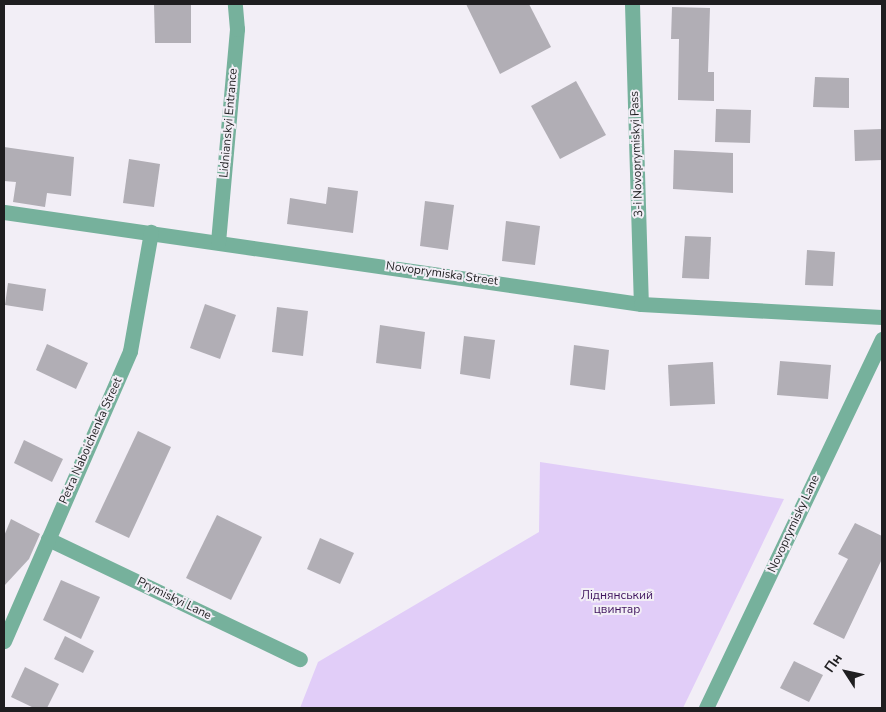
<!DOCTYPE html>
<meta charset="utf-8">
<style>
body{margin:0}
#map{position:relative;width:886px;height:712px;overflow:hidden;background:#f2eef6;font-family:"Nunito Sans",sans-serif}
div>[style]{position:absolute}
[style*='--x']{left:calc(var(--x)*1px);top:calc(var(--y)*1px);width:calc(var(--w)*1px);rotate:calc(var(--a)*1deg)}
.green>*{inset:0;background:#e1cdf8}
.building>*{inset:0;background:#b1aeb5}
.minor>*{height:15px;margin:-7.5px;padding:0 7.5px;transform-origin:7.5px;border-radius:7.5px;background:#76b19c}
span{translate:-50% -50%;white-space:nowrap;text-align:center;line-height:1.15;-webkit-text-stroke:4px #f2eef6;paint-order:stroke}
.street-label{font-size:12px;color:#1f1e20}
.park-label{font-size:12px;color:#3f155e}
.frame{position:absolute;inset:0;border:5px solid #1f1e20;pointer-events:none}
.north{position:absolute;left:821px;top:647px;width:50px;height:50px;-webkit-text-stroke:4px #f2eef6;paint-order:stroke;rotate:305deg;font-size:14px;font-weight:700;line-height:20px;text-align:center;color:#1f1e20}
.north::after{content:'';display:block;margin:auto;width:18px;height:22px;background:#1f1e20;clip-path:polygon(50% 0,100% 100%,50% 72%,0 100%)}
</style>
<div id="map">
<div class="green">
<div style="clip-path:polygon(540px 462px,784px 499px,683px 708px,300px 708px,318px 662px,539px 532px)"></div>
</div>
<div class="building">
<div style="clip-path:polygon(154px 4px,191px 4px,191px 43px,155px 43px)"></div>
<div style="clip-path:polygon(466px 4px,529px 4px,551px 47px,500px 74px)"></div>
<div style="clip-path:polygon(672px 7px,710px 8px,708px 72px,714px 72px,714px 101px,678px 100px,679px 39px,671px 39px)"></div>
<div style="clip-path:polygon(815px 77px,849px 78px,849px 108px,813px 107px)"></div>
<div style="clip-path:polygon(576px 81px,606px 135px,560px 159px,531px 106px)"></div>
<div style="clip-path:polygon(716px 109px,751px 110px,750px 143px,715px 142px)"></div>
<div style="clip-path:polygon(882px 129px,882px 160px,855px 161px,854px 130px)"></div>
<div style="clip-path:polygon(4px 147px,74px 157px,71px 196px,47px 193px,45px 207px,13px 202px,16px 182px,4px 181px)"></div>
<div style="clip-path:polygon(674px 150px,733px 153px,733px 193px,673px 189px)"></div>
<div style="clip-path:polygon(129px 159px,160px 164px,154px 207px,123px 203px)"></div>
<div style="clip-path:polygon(328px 187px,358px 191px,353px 233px,287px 224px,290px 198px,326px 204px)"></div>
<div style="clip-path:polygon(425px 201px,454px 205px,448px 250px,420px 246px)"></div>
<div style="clip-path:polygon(506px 221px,540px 226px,535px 265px,502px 261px)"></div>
<div style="clip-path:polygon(685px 236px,711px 237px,709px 279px,682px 278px)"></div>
<div style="clip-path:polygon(807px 250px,835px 252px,833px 286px,805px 285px)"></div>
<div style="clip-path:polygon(8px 283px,46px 289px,43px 311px,5px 305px)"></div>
<div style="clip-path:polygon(205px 304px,236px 315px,220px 359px,190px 348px)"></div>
<div style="clip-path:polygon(277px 307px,308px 311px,303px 356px,272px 352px)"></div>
<div style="clip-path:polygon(380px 325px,425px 332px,421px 369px,376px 363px)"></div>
<div style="clip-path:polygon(464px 336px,495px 340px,490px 379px,460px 374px)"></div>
<div style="clip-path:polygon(47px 344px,88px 363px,76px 389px,36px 370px)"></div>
<div style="clip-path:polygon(574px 345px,609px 350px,605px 390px,570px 385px)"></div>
<div style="clip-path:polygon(780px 361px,831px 365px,828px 399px,777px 395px)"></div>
<div style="clip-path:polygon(713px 362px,715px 404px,670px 406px,668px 365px)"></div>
<div style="clip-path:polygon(138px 431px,171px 447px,129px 538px,95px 522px)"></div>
<div style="clip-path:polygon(24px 440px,63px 459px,52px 482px,14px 463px)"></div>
<div style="clip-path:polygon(217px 515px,262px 537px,231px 600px,186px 578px)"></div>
<div style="clip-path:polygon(11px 519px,40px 534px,29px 559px,4px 586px,4px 536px)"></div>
<div style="clip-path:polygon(855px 523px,882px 536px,882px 559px,844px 639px,813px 624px,848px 559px,838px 554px)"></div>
<div style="clip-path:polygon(320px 538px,354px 553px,340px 584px,307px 569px)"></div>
<div style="clip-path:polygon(61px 580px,100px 597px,81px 639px,43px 620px)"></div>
<div style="clip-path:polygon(65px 636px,94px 651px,83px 673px,54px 659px)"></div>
<div style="clip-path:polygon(794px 661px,823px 675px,809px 702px,780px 688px)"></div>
<div style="clip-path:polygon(25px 667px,59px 684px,47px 708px,34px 708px,11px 697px)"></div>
</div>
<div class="minor">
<div style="--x:632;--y:4;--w:300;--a:88.3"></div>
<div style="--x:4;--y:212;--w:644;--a:8.22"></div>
<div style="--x:641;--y:304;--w:241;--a:3.1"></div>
<div style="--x:218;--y:242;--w:214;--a:-84.9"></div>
<div style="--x:237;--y:29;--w:25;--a:-95"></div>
<div style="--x:48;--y:539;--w:279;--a:25.5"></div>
<div style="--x:4;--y:641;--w:316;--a:-66.5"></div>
<div style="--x:130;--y:351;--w:121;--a:-80"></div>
<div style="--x:706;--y:708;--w:409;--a:-64.5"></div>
</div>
<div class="street-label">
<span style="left:229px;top:123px;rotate:-85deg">Lidnianskyi Entrance</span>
<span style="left:637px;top:154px;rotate:-92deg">3-i Novoprymiskyi Pass</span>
<span style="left:442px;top:274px;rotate:8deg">Novoprymiska Street</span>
<span style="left:91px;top:441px;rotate:-66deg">Petra Naboichenka Street</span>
<span style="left:794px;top:524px;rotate:-65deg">Novoprymisky Lane</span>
<span style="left:174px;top:599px;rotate:26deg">Prymiskyi Lane</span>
</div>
<div class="park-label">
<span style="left:617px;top:603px">Ліднянський<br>цвинтар</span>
</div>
<div class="frame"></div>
<div class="north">Пн</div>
</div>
